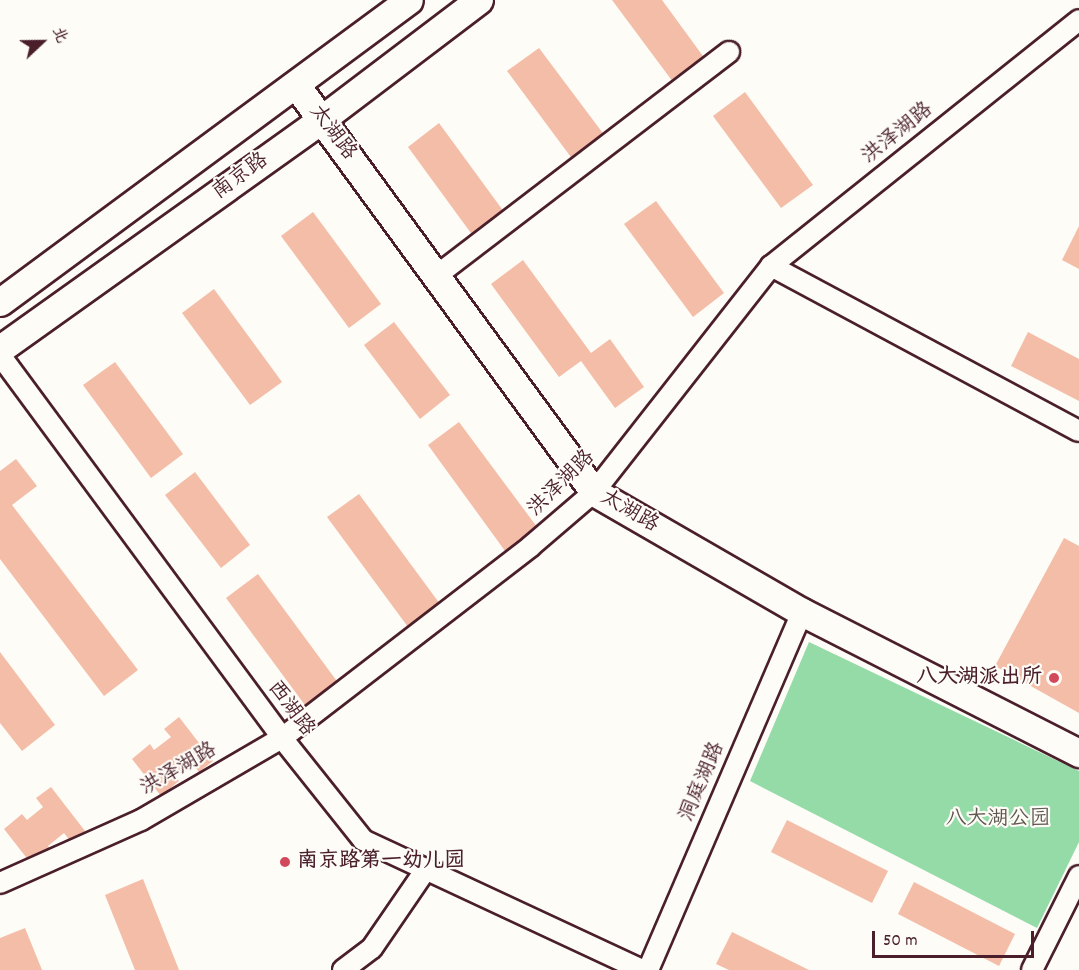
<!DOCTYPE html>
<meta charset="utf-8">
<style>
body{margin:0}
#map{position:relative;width:1079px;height:970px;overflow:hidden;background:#fdfcf7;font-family:Dekko,"LXGW WenKai TC",sans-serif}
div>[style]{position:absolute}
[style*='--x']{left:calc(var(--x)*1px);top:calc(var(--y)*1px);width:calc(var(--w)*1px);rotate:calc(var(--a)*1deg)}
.green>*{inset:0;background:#94dba8}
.building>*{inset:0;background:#f4bda7}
.roads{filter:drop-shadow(2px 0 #4a1f2b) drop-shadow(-2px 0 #4a1f2b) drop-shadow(0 2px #4a1f2b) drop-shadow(0 -2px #4a1f2b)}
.street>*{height:20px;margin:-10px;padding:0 10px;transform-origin:10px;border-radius:10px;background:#fdfcf7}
.secondary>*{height:27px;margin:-13.5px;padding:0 13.5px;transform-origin:13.5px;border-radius:13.5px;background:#fdfcf7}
.dots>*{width:16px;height:16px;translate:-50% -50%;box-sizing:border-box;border:3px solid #fdfcf7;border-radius:50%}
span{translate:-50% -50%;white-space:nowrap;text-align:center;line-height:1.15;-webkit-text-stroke:4.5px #fdfcf7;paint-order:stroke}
.street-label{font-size:21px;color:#4a1f2b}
.poi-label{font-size:21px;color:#4a1f2b;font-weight:700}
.right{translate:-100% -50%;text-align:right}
.left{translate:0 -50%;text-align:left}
.park-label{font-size:21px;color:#605750}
.north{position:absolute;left:12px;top:12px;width:60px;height:60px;-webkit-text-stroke:4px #fdfcf7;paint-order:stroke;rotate:68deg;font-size:16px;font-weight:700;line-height:24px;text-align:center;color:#4a1f2b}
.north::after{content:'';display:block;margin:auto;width:21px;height:27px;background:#4a1f2b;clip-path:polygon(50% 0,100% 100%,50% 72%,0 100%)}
.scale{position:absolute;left:872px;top:931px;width:162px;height:27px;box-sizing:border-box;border:3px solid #4a1f2b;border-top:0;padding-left:8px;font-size:18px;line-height:21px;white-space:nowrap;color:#4a1f2b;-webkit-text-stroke:4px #fdfcf7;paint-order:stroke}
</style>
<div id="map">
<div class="green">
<div style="clip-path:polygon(809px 642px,1079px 771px,1079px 842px,1037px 928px,750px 781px)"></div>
</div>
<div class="building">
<div style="clip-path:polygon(612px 0,662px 0,708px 63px,676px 86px)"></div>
<div style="clip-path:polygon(539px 48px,608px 140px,576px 164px,507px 71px)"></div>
<div style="clip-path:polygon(745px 92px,813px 185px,781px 208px,713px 116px)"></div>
<div style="clip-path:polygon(439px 123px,507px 216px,476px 240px,408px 147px)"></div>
<div style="clip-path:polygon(656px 201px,724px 293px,693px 317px,624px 224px)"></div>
<div style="clip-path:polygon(313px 212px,381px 304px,349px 328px,281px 236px)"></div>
<div style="clip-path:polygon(1079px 226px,1079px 269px,1062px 260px)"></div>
<div style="clip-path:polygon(523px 260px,591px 353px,610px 339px,644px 387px,615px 408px,581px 361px,559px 377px,491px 284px)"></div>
<div style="clip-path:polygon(214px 289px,282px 382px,250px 405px,182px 313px)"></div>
<div style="clip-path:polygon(394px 322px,450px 395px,420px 419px,364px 345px)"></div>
<div style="clip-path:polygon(1028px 332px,1079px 359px,1079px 401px,1011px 366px)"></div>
<div style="clip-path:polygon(115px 362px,183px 454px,151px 478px,83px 385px)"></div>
<div style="clip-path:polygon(459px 422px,540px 531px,508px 555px,428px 445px)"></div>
<div style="clip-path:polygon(16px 459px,37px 486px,12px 505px,138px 670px,104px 696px,0 559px,0 471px)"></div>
<div style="clip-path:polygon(195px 472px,250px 545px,221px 568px,165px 495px)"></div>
<div style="clip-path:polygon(359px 494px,440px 604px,408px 627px,327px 517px)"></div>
<div style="clip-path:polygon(1064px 538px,1079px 546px,1079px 713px,995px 666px)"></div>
<div style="clip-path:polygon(258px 574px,339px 684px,307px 708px,226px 598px)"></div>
<div style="clip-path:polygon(0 652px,55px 725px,22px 751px,0 723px)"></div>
<div style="clip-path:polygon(179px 717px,213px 761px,199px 772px,192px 763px,175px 776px,179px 781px,161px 796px,132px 759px,150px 744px,154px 750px,171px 737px,164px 729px)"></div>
<div style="clip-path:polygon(51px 787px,85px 831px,71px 842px,64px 833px,48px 846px,52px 851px,33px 866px,4px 829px,22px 814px,27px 820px,43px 807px,36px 798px)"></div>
<div style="clip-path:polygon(787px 820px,888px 871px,872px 903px,771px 852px)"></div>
<div style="clip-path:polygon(143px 879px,179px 970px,135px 970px,105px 895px)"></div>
<div style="clip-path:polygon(914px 882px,1015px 934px,999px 966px,898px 914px)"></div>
<div style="clip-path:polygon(25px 928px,42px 970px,0 970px,0 938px)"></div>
<div style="clip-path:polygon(732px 932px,809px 970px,729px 970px,716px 964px)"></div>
</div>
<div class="roads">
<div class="street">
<div style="--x:771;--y:266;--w:349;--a:28.2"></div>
<div style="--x:436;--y:276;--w:369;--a:-37.4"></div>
<div style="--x:0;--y:355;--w:476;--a:53.6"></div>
<div style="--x:282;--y:738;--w:130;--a:51.5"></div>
<div style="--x:363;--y:840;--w:308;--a:25"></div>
<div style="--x:0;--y:883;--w:154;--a:-24.1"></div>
<div style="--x:141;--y:820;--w:163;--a:-30.2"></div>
<div style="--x:282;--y:738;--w:314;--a:-37.6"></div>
<div style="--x:531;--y:546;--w:83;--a:-40.6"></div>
<div style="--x:594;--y:492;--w:287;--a:-51.9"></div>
<div style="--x:771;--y:266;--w:394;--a:-38.6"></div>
<div style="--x:343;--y:970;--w:36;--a:-37"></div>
<div style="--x:372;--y:948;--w:96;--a:-55.6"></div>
<div style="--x:648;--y:970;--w:390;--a:-66.7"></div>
<div style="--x:1032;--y:970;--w:105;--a:-63.4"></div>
</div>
<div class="secondary">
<div style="--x:296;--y:85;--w:504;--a:53.79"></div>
<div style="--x:594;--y:492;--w:240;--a:30"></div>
<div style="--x:802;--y:612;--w:311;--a:27"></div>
<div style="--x:0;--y:302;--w:508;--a:-36.44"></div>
<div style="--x:0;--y:349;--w:396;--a:-35.5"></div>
<div style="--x:322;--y:119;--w:197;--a:-37.2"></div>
</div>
</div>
<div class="dots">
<div style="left:1054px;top:678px;background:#d1495b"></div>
<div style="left:285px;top:862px;background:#d1495b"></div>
</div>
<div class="street-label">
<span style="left:332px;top:133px;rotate:53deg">太湖路</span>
<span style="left:898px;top:134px;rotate:-39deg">洪泽湖路</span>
<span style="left:241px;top:177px;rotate:-36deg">南京路</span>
<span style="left:562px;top:484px;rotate:-45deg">洪泽湖路</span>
<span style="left:629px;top:512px;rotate:30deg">太湖路</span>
<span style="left:290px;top:709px;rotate:53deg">西湖路</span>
<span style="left:179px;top:770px;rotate:-30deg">洪泽湖路</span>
<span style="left:703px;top:782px;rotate:-67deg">洞庭湖路</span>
</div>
<div class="poi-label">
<span class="right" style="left:1042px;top:678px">八大湖派出所</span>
<span class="left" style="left:297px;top:862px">南京路第一幼儿园</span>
</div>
<div class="park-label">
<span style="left:998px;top:820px">八大湖公园</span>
</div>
<div class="north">北</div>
<div class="scale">50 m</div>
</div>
